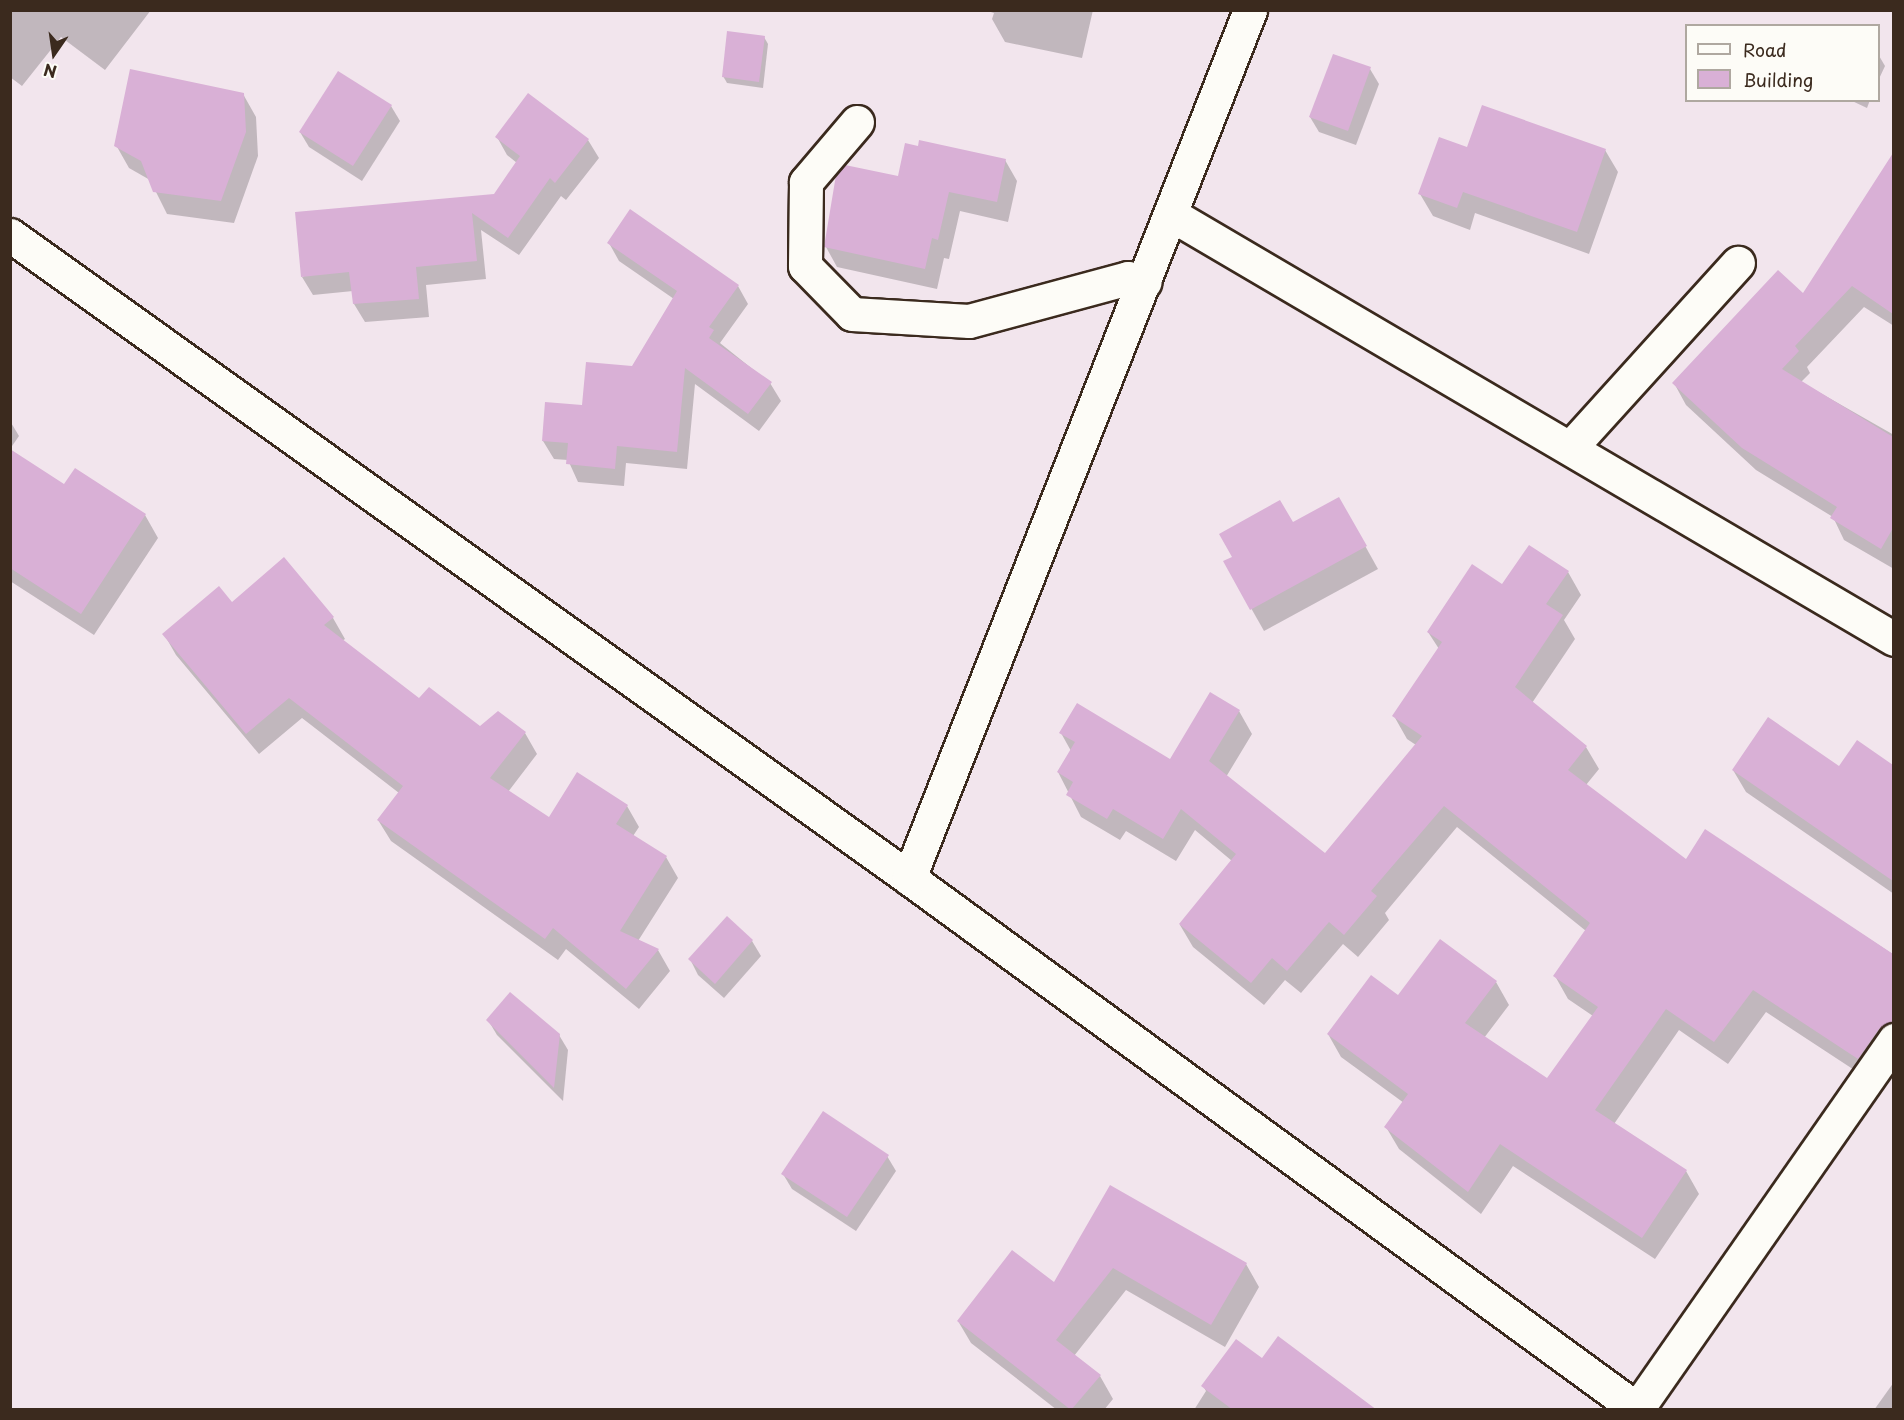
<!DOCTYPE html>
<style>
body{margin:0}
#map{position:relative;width:1904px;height:1420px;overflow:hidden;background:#f2e5ed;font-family:"Playpen Sans",sans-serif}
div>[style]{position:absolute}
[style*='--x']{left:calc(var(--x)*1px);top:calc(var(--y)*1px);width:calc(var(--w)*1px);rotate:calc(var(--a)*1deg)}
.shadow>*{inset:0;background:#0003}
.building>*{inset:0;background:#d9b0d6}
.roads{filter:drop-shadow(2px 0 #3b2a1e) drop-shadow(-2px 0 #3b2a1e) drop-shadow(0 2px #3b2a1e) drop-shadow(0 -2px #3b2a1e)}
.street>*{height:33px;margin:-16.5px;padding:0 16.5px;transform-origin:16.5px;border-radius:16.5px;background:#fdfcf7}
span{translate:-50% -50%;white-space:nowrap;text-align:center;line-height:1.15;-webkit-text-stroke:5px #fdfcf7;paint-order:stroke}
.frame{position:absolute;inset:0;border:12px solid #3b2a1e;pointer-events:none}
.legend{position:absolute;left:1685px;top:24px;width:195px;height:78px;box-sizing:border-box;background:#fdfcf7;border:2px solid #afa8a0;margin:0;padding:8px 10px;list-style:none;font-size:18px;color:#3b2a1e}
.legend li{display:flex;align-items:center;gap:12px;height:30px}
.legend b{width:30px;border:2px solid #afa8a0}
.north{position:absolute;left:24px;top:24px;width:60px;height:60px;-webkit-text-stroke:4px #fdfcf7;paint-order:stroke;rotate:193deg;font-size:16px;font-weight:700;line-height:24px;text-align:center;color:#3b2a1e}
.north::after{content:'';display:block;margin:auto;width:21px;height:27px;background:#3b2a1e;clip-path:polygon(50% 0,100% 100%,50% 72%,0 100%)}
</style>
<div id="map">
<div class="shadow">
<div style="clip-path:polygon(10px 10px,151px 10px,105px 70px,61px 37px,22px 86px,10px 77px)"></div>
<div style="clip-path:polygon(984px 10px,1093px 10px,1082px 58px,1005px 42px,992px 19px,994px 13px)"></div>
<div style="clip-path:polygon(764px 37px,768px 44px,763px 88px,727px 83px,723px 76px)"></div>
<div style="clip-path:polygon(1878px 54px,1885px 66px,1878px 81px)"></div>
<div style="clip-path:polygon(1334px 55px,1370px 69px,1379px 84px,1356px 145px,1319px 132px,1310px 117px)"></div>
<div style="clip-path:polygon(243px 94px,256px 117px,258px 156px,234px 223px,167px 214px,150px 180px,129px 168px,116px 145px)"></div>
<div style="clip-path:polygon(529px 95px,588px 140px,599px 158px,566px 200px,561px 196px,519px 255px,481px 230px,486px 279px,426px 285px,429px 317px,365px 322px,354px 304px,353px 291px,313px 295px,302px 277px,495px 195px,517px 163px,507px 155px,497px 137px)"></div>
<div style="clip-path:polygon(1850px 100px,1870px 100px,1867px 108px)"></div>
<div style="clip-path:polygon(391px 106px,400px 121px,362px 181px,309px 147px,300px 132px)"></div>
<div style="clip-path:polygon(1467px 149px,1605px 150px,1618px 172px,1589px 254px,1475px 213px,1470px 230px,1433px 216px,1420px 194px)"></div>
<div style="clip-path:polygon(1005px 160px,1017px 181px,1008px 222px,960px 211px,949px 259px,944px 258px,937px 289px,837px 267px,826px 247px,899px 178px)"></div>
<div style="clip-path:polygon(1889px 163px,1894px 167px,1894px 326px,1864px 307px,1807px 367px,1810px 373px,1801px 382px,1894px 435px,1894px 569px,1844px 540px,1833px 517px,1756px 470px,1686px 405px,1674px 383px,1803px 295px)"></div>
<div style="clip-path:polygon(609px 243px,738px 286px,748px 304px,720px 343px,770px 383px,781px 401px,759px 431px,695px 384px,687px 469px,626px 463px,624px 486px,578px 482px,568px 460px,554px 459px,543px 441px,633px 368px,674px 299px,619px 261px)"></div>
<div style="clip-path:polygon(10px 421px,19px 436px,10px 449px)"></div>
<div style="clip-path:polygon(10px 451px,65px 486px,145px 515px,158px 538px,94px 635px,10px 581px)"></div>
<div style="clip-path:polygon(1339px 499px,1378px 569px,1264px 631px,1225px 562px)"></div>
<div style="clip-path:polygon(1568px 572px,1581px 595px,1564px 620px,1575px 639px,1532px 703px,1586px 747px,1599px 769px,1586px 785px,1686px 861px,1706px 832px,1894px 955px,1894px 1051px,1871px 1081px,1766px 1012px,1728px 1064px,1679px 1030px,1614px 1124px,1686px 1171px,1699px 1194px,1655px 1259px,1513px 1166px,1481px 1214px,1399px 1149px,1386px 1127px,1404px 1103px,1341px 1057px,1328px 1034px,1399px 997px,1496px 982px,1509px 1005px,1484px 1038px,1548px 1080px,1593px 1016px,1568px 999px,1555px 976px,1586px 931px,1457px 827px,1385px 913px,1389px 920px,1358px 957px,1343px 944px,1301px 993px,1285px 980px,1264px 1005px,1193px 947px,1180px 925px,1232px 861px,1195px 830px,1176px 861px,1126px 831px,1120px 840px,1081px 817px,1058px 772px,1071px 751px,1061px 733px,1170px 761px,1239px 711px,1252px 734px,1226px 777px,1325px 855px,1416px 745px,1407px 739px,1394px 716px,1439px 649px,1428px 632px,1503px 586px)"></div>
<div style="clip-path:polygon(232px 604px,333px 618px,345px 639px,342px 641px,419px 700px,480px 728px,525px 733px,537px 754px,508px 792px,549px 819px,627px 806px,639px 827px,633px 836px,666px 857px,678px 878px,638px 941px,658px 950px,670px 971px,639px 1009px,566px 949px,558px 960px,391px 841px,378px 820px,399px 793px,302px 718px,259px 754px,176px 655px,164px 634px)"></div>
<div style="clip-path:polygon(1857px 742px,1894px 767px,1894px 894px,1746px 792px,1733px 770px,1839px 768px)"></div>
<div style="clip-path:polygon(727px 918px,752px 941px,761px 956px,724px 998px,698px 975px,690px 959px)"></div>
<div style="clip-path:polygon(488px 1020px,559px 1035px,568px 1050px,563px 1101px,497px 1035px)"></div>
<div style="clip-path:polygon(887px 1156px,896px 1171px,856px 1231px,792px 1189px,783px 1174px)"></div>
<div style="clip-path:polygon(1111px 1187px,1246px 1264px,1259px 1287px,1225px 1347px,1126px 1290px,1074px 1356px,1100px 1376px,1113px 1399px,1104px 1410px,1057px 1410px,971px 1343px,958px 1321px,1054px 1284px)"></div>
<div style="clip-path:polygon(1262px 1360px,1375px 1410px,1194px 1410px,1206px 1391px,1203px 1386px)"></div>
<div style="clip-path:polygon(1894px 1382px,1894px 1410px,1874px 1410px)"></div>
</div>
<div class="building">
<div style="clip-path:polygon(727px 31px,765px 36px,759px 82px,722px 77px)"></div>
<div style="clip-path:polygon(1333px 54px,1371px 67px,1348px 131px,1309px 117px)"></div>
<div style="clip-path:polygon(130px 69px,244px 93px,246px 132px,221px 201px,153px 192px,141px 161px,114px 146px)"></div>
<div style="clip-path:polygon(338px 71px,392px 105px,353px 166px,299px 132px)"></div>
<div style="clip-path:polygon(528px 93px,589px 139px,555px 183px,550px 178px,508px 238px,472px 213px,477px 261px,416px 267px,419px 299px,353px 304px,349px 272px,301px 277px,295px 212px,494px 194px,520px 156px,495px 137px)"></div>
<div style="clip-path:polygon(1482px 105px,1606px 149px,1577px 232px,1463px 192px,1457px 208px,1418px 194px,1439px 137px,1467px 147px)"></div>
<div style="clip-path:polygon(919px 140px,1006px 159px,997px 202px,949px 192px,938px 240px,932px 238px,925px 269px,824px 247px,836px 175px,845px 165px,898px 176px,905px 143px,918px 146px)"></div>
<div style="clip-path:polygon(1893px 153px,1893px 314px,1852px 286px,1795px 346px,1799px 351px,1782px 369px,1893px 437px,1893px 528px,1881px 549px,1830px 518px,1837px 507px,1742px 448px,1672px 383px,1778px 270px,1803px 293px)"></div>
<div style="clip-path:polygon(630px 209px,739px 285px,709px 327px,714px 330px,709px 338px,772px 382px,748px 414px,685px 368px,677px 452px,617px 446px,615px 469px,566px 464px,568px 443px,542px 441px,545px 402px,582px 405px,586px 362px,632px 366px,677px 291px,607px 243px)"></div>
<div style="clip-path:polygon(10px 449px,64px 484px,75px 468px,146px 514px,81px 614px,10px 568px)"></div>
<div style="clip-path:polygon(1339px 497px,1367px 546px,1250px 610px,1223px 561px,1232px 557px,1219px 534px,1280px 500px,1293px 522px)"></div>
<div style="clip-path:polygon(1529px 545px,1569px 571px,1546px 604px,1563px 615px,1515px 687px,1587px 746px,1568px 770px,1686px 859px,1705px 829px,1893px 954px,1893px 1022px,1879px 1029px,1858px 1059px,1753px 990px,1714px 1042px,1666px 1009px,1595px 1110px,1687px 1170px,1642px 1238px,1500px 1144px,1468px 1192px,1384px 1127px,1408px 1094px,1327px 1034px,1371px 975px,1398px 995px,1440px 939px,1497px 981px,1465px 1023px,1547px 1078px,1598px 1007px,1553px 976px,1590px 923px,1444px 806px,1371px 891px,1377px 896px,1344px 935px,1329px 922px,1287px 971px,1272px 958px,1251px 983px,1179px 924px,1236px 854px,1181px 809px,1163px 839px,1113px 809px,1107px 819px,1066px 795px,1073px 782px,1057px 772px,1075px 742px,1059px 733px,1077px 703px,1170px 759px,1210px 692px,1240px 710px,1209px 761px,1325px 853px,1422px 736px,1392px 716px,1442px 642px,1427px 632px,1472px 564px,1502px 584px)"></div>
<div style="clip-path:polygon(284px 557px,334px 617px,324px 625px,419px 698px,429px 687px,480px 726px,498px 711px,526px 732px,490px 778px,549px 817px,577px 772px,628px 805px,616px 824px,667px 856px,620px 931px,659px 949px,626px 989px,553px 928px,545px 939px,377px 820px,403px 786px,289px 698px,246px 734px,162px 634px,219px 586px,232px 602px)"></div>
<div style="clip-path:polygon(1768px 717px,1839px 766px,1857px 740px,1893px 765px,1893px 881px,1732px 770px)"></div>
<div style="clip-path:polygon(727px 916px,753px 940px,715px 984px,688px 959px)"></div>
<div style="clip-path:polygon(510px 992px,560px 1034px,554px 1088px,486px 1020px)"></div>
<div style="clip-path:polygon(823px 1111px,889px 1155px,847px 1217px,781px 1174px)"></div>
<div style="clip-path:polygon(1110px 1185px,1247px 1263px,1211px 1325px,1113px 1268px,1056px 1340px,1101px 1375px,1071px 1410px,957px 1321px,1012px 1250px,1054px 1282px)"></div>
<div style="clip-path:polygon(1278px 1336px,1377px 1410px,1233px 1410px,1201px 1386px,1236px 1339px,1262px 1358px)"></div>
</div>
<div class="roads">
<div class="street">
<div style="--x:857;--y:122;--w:79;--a:130.4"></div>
<div style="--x:806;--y:182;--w:84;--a:90.7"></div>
<div style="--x:805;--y:266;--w:67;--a:45.6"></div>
<div style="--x:852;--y:314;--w:117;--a:3.4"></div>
<div style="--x:969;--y:321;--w:165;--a:-15.1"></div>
<div style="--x:1128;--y:278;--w:17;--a:13"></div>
<div style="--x:1172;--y:215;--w:837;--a:30.42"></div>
<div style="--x:10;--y:235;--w:1105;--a:35.57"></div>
<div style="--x:909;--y:878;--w:902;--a:36.12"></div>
<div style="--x:1570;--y:448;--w:250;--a:-47.8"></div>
<div style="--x:909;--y:878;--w:933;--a:-68.55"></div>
<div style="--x:1637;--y:1409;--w:450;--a:-55.1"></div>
</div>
</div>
<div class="frame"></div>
<ul class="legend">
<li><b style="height:8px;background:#fdfcf7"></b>Road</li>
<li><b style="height:16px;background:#d9b0d6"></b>Building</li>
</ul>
<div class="north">N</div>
</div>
